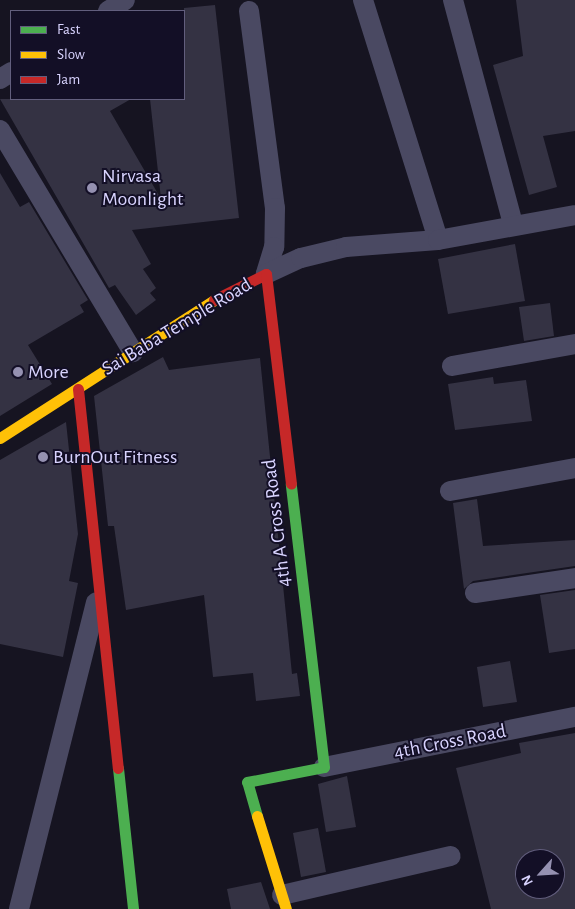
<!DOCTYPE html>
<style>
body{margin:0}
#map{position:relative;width:575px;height:909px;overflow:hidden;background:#161421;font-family:"Alegreya Sans",sans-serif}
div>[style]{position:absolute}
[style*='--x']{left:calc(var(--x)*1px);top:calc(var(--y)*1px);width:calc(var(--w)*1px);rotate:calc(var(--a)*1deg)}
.building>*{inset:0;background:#343243}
.street>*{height:20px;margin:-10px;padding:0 10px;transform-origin:10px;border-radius:10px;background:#4a4962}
.fast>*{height:11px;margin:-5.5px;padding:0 5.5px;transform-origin:5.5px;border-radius:5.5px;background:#4caf50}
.slow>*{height:11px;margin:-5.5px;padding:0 5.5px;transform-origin:5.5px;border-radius:5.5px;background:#ffc107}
.jam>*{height:11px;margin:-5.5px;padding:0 5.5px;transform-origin:5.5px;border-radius:5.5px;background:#c62828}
.dots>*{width:14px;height:14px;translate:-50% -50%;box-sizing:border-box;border:2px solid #130f26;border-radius:50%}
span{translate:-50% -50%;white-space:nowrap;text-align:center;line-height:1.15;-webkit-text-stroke:4px #130f26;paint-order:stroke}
.poi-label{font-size:20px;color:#d9d4ff}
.left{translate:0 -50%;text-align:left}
.street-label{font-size:20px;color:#d9d4ff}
.legend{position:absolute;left:10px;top:10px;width:175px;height:90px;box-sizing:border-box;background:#130f26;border:1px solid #625e7d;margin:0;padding:6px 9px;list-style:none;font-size:15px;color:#d9d4ff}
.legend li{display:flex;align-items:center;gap:10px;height:25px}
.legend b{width:25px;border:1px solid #625e7d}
.north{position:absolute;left:515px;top:849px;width:50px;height:50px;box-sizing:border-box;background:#130f26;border:1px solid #625e7d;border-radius:50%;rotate:244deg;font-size:14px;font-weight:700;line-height:20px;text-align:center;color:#d9d4ff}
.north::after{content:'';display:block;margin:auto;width:18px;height:22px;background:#9591b1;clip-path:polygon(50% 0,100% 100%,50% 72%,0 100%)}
</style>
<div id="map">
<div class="building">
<div style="clip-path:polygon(516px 0,575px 0,575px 131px,543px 136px,557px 187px,529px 195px,493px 65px,523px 56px)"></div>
<div style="clip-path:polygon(215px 5px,239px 218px,132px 230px,151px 264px,143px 269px,156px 288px,150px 293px,156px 300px,136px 315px,115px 285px,109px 288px,0 99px,131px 99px,110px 111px,161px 199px,150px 99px,184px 99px,184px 8px)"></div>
<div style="clip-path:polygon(0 173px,20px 207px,29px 202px,88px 300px,80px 305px,84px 312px,28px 345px,52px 384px,0 416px)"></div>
<div style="clip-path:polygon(515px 244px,525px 301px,448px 314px,438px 259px)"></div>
<div style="clip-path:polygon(550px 303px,554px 336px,524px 341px,519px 307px)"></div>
<div style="clip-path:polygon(163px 357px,169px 370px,260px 358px,292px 674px,297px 673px,300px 696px,256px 701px,253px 673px,213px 677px,204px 595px,126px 610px,114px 526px,108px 526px,94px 396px)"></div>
<div style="clip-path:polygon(493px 377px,494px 384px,526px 380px,532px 421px,455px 430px,448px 384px)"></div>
<div style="clip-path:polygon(66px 422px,78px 534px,69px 581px,78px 583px,63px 657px,0 644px,0 460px)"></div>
<div style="clip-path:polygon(477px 499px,483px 546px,575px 540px,575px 566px,473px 581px,464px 589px,453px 503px)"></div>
<div style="clip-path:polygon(575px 590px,575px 649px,549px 653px,540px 595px)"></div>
<div style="clip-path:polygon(510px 661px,517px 702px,483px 707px,477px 667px)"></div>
<div style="clip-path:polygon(evenodd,575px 733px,575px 909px,491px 909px,456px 768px,521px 753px,519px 743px,575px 733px,525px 859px,555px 859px,555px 889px,525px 889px,525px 859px)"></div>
<div style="clip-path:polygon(347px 776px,356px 827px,326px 832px,318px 784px)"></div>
<div style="clip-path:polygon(318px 828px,326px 872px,301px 877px,293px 833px)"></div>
<div style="clip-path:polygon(261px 882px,270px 909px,231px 909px,227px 889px)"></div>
</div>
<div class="street">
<div style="--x:363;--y:0;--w:251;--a:72.6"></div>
<div style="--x:453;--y:0;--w:232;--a:75"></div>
<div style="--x:108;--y:11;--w:20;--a:-33"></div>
<div style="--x:249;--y:11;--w:199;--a:82.5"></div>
<div style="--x:275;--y:208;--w:39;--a:91"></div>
<div style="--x:274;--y:247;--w:28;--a:107"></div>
<div style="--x:0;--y:79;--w:13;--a:-32"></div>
<div style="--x:0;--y:130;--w:259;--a:59.1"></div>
<div style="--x:266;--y:274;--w:38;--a:-25"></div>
<div style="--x:301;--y:258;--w:46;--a:-13.7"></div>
<div style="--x:346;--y:247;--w:92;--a:-4.4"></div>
<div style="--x:438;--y:240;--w:139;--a:-10.3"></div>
<div style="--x:452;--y:366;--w:125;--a:-10.1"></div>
<div style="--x:450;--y:491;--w:127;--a:-10.4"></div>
<div style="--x:475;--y:593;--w:101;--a:-8.5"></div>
<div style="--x:324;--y:767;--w:256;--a:-11.3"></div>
<div style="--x:282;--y:895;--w:173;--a:-13"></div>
<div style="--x:19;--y:909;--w:316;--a:-75.9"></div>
</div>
<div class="fast">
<div style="--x:118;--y:768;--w:142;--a:83.9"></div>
<div style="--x:257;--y:816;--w:35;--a:-106"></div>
<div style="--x:247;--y:782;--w:78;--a:-11"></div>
<div style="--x:324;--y:767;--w:285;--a:-96.7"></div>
</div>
<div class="slow">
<div style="--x:0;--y:438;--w:255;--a:-32.8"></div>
<div style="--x:257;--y:816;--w:97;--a:72.7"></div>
</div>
<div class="jam">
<div style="--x:214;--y:300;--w:58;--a:-26.6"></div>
<div style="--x:266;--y:274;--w:211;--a:83.2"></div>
<div style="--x:78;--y:389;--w:381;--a:84"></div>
</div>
<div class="dots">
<div style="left:92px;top:188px;background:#9591b1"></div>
<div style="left:18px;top:372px;background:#9591b1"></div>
<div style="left:43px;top:457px;background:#9591b1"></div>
</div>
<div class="poi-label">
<span class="left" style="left:102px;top:188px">Nirvasa<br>Moonlight</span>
<span class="left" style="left:28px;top:372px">More</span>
<span class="left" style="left:53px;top:457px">BurnOut Fitness</span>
</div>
<div class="street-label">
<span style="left:177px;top:327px;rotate:-31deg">Sai Baba Temple Road</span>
<span style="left:277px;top:523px;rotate:-97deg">4th A Cross Road</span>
<span style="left:450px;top:742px;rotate:-11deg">4th Cross Road</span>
</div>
<ul class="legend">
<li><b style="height:6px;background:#4caf50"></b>Fast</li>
<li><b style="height:6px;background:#ffc107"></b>Slow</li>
<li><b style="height:6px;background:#c62828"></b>Jam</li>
</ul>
<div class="north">N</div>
</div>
